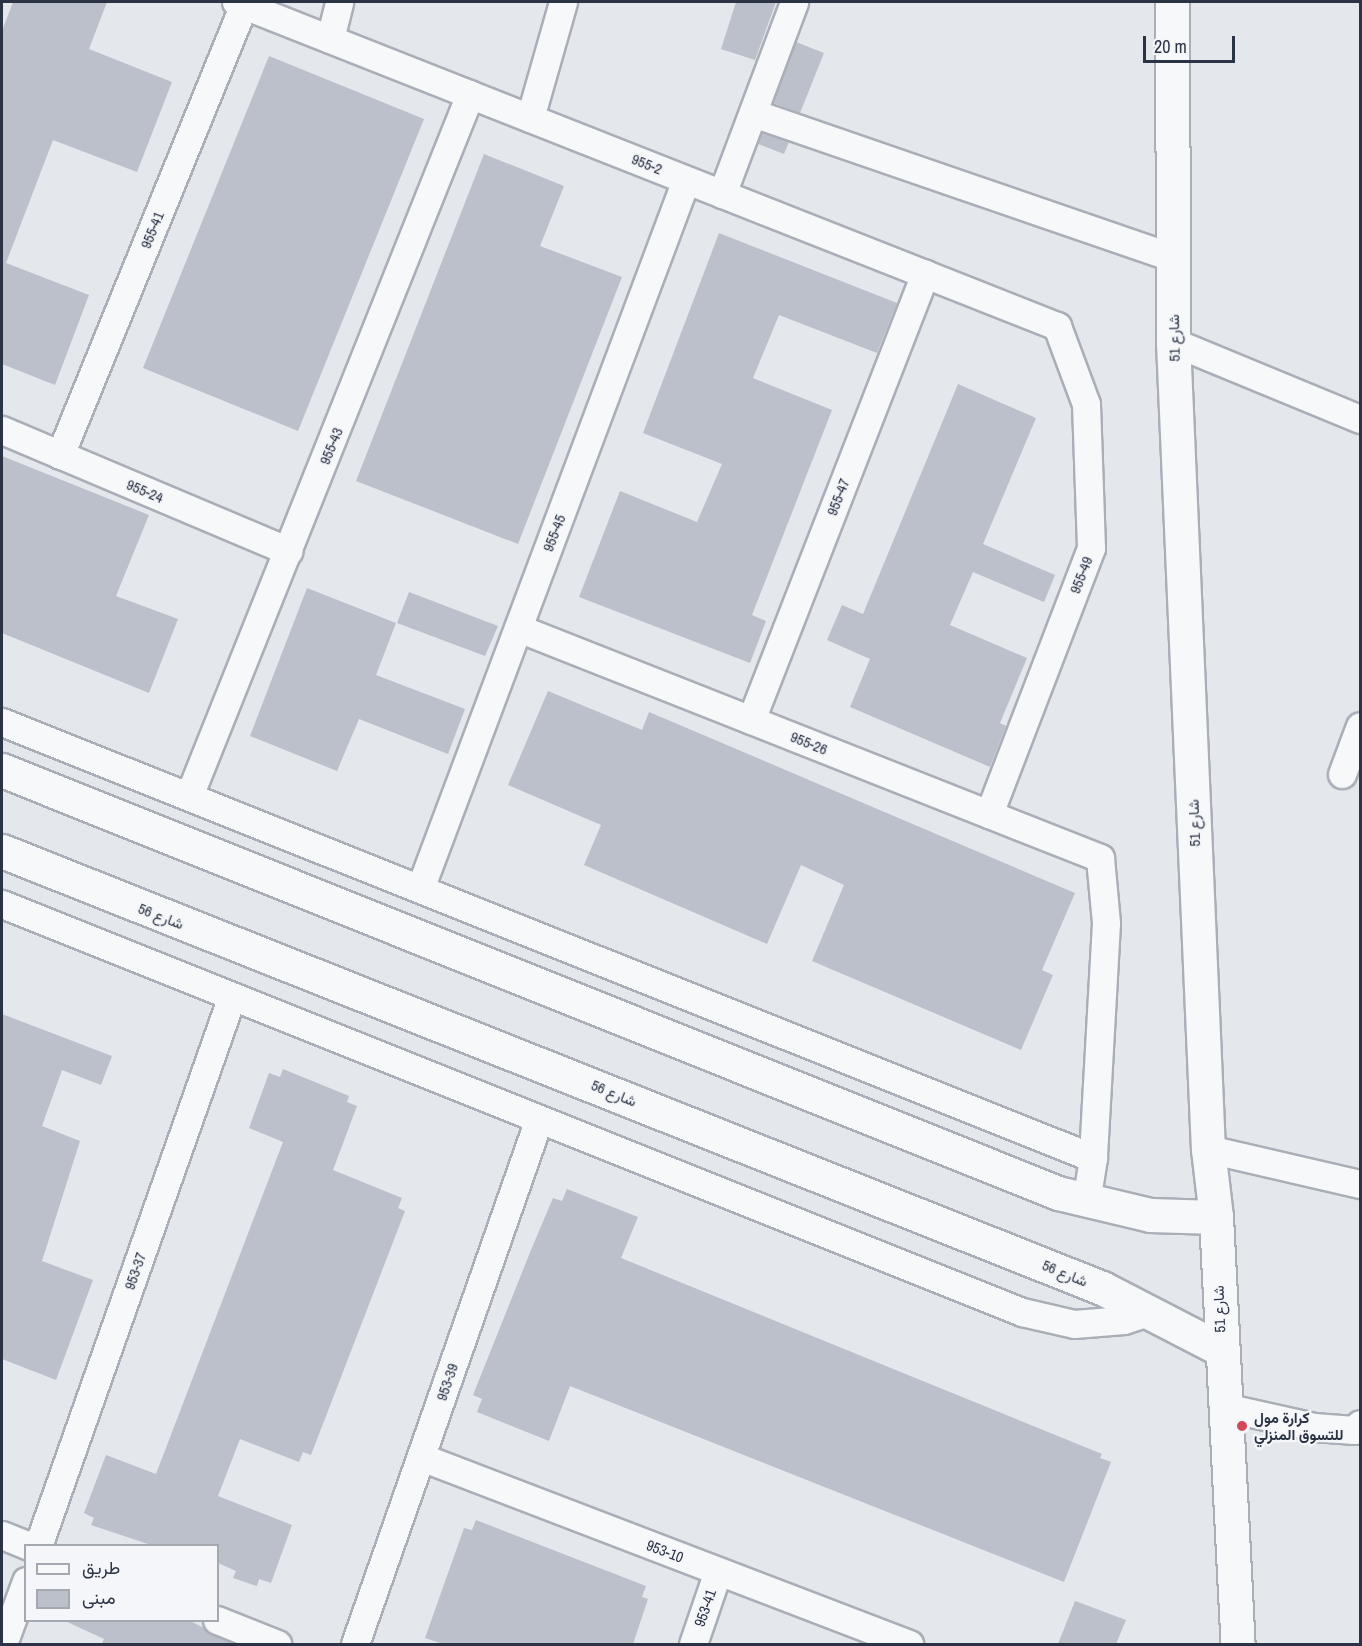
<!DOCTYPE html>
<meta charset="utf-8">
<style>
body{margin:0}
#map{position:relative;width:1362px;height:1646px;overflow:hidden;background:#e4e7ec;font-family:"Archivo Narrow",Vazirmatn,sans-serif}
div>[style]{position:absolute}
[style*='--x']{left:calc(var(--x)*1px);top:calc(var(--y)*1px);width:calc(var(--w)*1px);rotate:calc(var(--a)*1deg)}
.building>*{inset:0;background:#bbc0ca}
.roads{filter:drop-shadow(2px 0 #a9aeb7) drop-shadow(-2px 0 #a9aeb7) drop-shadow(0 2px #a9aeb7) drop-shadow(0 -2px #a9aeb7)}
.minor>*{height:27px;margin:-13.5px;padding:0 13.5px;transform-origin:13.5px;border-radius:13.5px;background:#f7f8fa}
.tertiary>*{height:33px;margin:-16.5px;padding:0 16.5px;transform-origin:16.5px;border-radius:16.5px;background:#f7f8fa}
.dots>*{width:16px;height:16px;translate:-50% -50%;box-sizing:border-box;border:3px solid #f4f6f9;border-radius:50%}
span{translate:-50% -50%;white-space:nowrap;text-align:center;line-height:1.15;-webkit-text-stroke:4.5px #f4f6f9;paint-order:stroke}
.street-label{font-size:15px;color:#2b3445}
.poi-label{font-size:15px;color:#2b3445;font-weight:700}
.left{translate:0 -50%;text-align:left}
.frame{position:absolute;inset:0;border:3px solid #2b3445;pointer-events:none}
.legend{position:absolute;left:24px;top:1544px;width:195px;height:78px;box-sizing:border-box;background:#f4f6f9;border:2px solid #a4a8b1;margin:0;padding:8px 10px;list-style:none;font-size:18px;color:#2b3445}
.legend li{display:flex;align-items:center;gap:12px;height:30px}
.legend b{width:30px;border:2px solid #a4a8b1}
.scale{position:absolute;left:1143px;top:36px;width:92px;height:27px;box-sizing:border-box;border:3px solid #2b3445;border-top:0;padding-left:8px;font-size:18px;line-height:21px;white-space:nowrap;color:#2b3445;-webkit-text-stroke:4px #f4f6f9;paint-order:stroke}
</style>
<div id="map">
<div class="building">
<div style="clip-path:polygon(13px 2px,107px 2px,89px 49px,172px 82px,137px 172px,53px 140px,6px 263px,89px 295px,55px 385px,2px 364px,2px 31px)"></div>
<div style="clip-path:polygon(736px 2px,776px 2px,755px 60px,721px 49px)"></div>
<div style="clip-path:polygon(796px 42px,824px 53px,800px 113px,773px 103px)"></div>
<div style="clip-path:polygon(269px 56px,424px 119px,298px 431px,143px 368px)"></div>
<div style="clip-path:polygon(762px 133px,789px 142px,784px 154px,758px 144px)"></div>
<div style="clip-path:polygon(484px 154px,564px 186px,540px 246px,622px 277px,518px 544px,356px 481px)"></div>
<div style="clip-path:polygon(719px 233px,897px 303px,877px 353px,779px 315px,753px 378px,832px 410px,752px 615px,766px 621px,750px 663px,579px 597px,620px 491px,697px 522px,722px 464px,643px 433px)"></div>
<div style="clip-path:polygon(958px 384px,1036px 418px,983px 544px,1055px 575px,1044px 602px,973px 572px,950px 625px,1027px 658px,1000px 723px,1006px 726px,990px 767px,850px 707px,870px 659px,827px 640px,842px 605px,863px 614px)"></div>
<div style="clip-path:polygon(2px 456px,149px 515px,116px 596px,178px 619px,149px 693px,2px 633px)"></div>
<div style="clip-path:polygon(307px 588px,396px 623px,376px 675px,465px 709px,448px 754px,359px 719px,337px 771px,250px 736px)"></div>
<div style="clip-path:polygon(409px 592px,498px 626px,485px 656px,397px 623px)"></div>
<div style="clip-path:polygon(548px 691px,642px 730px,649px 712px,1075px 893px,1042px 970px,1053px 975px,1021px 1050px,812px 961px,844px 885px,801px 865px,767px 944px,584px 865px,601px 825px,508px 785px)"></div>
<div style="clip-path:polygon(2px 1014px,112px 1056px,101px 1085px,62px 1070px,42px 1126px,80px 1141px,42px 1261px,93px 1280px,56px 1380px,2px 1359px)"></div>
<div style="clip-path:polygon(283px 1069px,349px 1096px,347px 1102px,357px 1106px,333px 1170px,402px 1198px,398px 1208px,405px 1211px,311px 1455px,303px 1452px,299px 1462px,240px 1439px,218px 1496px,292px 1525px,271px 1583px,259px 1579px,257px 1586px,233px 1578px,236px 1571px,218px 1563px,218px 1545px,151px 1545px,91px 1525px,94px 1518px,84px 1513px,106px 1455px,156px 1474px,283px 1142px,249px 1128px,269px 1073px,280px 1077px)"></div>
<div style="clip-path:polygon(567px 1189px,638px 1217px,621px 1258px,1102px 1454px,1100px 1458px,1111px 1462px,1064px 1582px,570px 1386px,549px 1441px,477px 1412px,482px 1399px,473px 1395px,531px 1250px,553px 1198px,562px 1201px)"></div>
<div style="clip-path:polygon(476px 1520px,646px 1586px,642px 1597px,648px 1599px,633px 1644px,443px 1644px,425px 1638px,464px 1528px,472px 1530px)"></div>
<div style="clip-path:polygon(1075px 1601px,1126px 1620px,1116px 1644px,1058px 1644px)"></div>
<div style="clip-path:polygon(63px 1620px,188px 1620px,236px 1644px,102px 1644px,104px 1639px)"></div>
</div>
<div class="roads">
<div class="minor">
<div style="--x:236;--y:2;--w:883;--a:21.54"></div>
<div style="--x:1057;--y:326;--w:83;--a:69.6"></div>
<div style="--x:1086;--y:404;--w:144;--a:88"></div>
<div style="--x:1091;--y:548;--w:285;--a:111"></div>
<div style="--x:330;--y:39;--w:38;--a:-76"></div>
<div style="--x:753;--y:113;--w:444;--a:19"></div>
<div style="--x:530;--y:118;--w:121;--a:-74.1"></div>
<div style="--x:722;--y:194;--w:205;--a:-69.4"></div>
<div style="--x:1173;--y:342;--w:202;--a:22.4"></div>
<div style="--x:2;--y:430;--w:311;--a:22.9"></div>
<div style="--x:60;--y:455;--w:486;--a:-67.8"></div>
<div style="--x:518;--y:628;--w:626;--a:21.56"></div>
<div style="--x:1100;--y:858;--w:65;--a:84.7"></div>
<div style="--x:1106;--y:923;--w:235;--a:93.2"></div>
<div style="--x:1093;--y:1158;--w:45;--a:99"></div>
<div style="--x:751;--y:720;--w:479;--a:-68.7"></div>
<div style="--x:2;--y:722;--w:1175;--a:21.78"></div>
<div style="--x:1342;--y:774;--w:51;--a:-69.4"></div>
<div style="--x:189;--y:796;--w:756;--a:-68.18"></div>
<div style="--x:421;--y:886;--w:754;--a:-69.43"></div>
<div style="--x:2;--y:904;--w:1099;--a:21.8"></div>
<div style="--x:1022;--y:1312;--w:53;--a:13"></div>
<div style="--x:1074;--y:1324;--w:50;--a:-4.6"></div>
<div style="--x:1124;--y:1320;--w:25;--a:-18"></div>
<div style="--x:1208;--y:1149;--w:156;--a:13"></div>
<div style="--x:1224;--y:1407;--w:92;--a:12.5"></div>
<div style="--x:1314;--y:1427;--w:40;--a:4.3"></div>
<div style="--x:1354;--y:1430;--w:8;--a:-45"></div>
<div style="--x:421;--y:1457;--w:523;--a:20.97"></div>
<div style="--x:2;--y:1535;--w:29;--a:22"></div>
<div style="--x:38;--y:1546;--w:583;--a:-70.57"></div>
<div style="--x:217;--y:1620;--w:65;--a:21.8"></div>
<div style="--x:3;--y:1644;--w:67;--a:-69.9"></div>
<div style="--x:355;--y:1644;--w:556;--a:-70.69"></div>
<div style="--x:693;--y:1644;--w:77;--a:-71.1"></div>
</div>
<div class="tertiary">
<div style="--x:1172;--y:2;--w:340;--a:89.8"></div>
<div style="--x:1173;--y:342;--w:808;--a:87.52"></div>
<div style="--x:1208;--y:1149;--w:68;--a:83.3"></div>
<div style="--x:1216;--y:1217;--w:428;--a:87.1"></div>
<div style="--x:2;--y:770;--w:1138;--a:21.83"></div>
<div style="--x:1058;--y:1193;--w:95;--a:13.4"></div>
<div style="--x:1150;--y:1215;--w:66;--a:1.7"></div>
<div style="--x:2;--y:851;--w:1184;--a:21.67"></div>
<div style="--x:1102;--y:1288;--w:133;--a:27.3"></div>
</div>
</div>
<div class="dots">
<div style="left:1242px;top:1426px;background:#d1495b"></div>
</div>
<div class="street-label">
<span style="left:647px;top:164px;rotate:22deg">955-2</span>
<span style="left:152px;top:230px;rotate:-68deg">955-41</span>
<span style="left:1174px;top:338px;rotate:-91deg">شارع 51</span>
<span style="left:331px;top:446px;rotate:-68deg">955-43</span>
<span style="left:145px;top:491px;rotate:23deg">955-24</span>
<span style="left:838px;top:497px;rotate:-69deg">955-47</span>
<span style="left:554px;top:533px;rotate:-69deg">955-45</span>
<span style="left:1081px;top:575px;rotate:-69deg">955-49</span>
<span style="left:809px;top:743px;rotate:22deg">955-26</span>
<span style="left:1194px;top:823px;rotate:-92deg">شارع 51</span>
<span style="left:161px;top:916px;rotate:21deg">شارع 56</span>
<span style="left:614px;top:1093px;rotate:22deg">شارع 56</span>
<span style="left:135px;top:1271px;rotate:-71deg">953-37</span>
<span style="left:1065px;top:1273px;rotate:22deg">شارع 56</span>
<span style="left:1219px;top:1309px;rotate:-92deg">شارع 51</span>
<span style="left:447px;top:1382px;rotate:-71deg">953-39</span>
<span style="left:665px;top:1551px;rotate:21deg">953-10</span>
<span style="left:705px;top:1608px;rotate:-71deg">953-41</span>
</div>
<div class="poi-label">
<span class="left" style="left:1254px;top:1426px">كرارة مول<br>للتسوق المنزلي</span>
</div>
<div class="frame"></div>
<ul class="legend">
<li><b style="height:8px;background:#f7f8fa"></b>طريق</li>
<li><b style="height:16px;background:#bbc0ca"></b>مبنى</li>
</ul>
<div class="scale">20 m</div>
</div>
